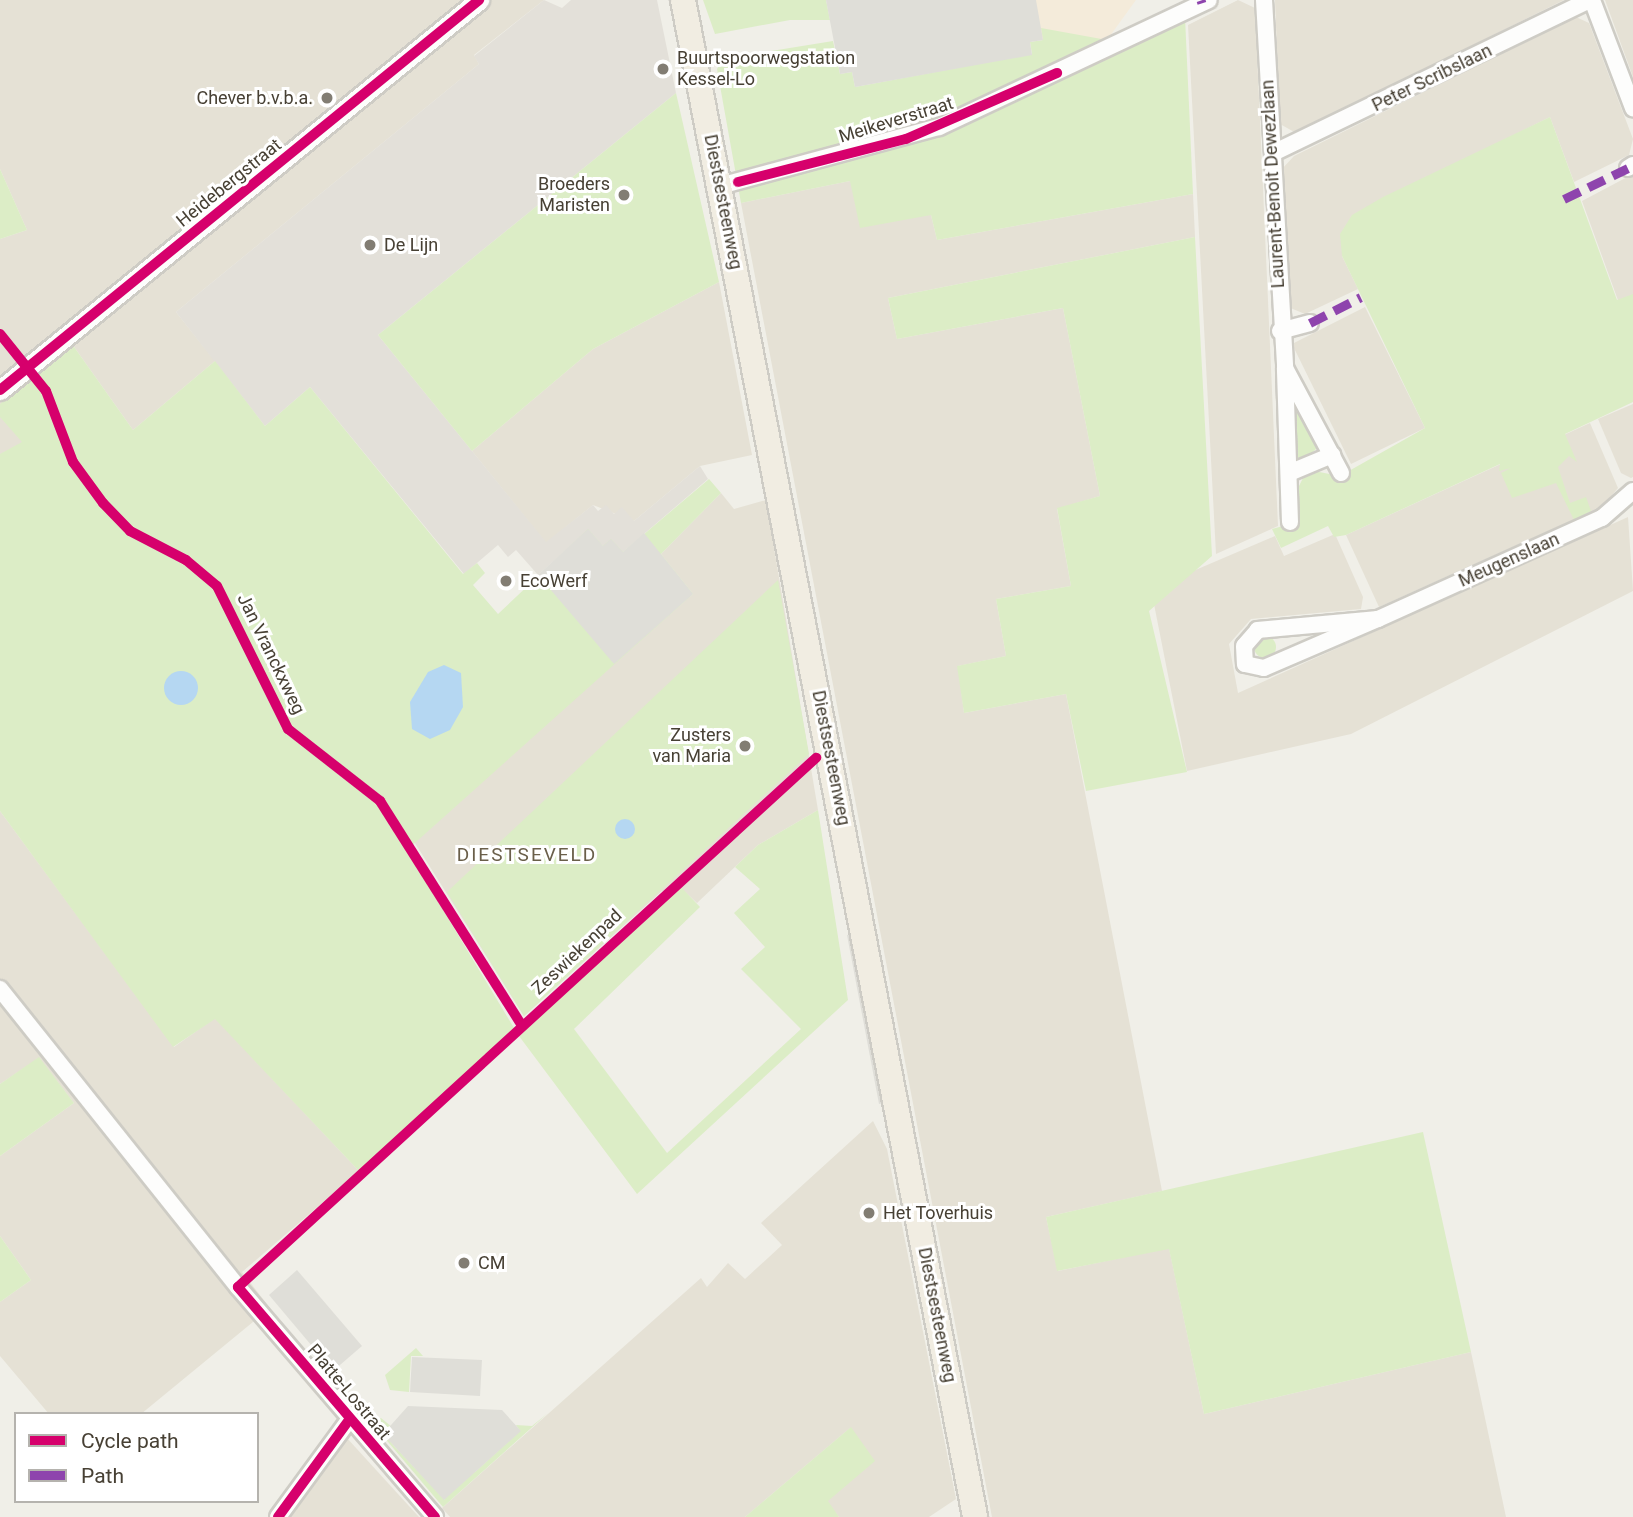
<!DOCTYPE html>
<style>
body{margin:0}
#map{position:relative;width:1633px;height:1517px;overflow:hidden;background:#f0efe8;font-family:Roboto,sans-serif}
div>[style]{position:absolute}
[style*='--x']{left:calc(var(--x)*1px);top:calc(var(--y)*1px);width:calc(var(--w)*1px);rotate:calc(var(--a)*1deg)}
.residential>*{inset:0;background:#e5e1d5}
.commercial>*{inset:0;background:#f4ebda}
.industrial>*{inset:0;background:#e3e0d9}
.green>*{inset:0;background:#dcedc6}
.round{border-radius:50%}
.parking>*{inset:0;background:#dfded8}
.water>*{inset:0;background:#b5d7f2}
.roads{filter:drop-shadow(2px 0 #ceccc5) drop-shadow(-2px 0 #ceccc5) drop-shadow(0 2px #ceccc5) drop-shadow(0 -2px #ceccc5)}
.minor>*{height:16px;margin:-8px;padding:0 8px;transform-origin:8px;border-radius:8px;background:#fdfdfc}
.tertiary>*{height:19px;margin:-9.5px;padding:0 9.5px;transform-origin:9.5px;border-radius:9.5px;background:#fdfdfc}
.primary>*{height:24px;margin:-12px;padding:0 12px;transform-origin:12px;border-radius:12px;background:#f1ede2}
.quiet>*{height:9px;margin-top:-4.5px;transform-origin:0;background:repeating-linear-gradient(90deg,#8e44ad 0 18px,transparent 0 27px)}
.cycleway>*{height:10px;margin:-5px;padding:0 5px;transform-origin:5px;border-radius:5px;background:#d6006c}
.dots>*{width:19px;height:19px;translate:-50% -50%;box-sizing:border-box;border:4px solid #fff;border-radius:50%}
span{translate:-50% -50%;white-space:nowrap;text-align:center;line-height:1.15;-webkit-text-stroke:6px #fff;paint-order:stroke}
.poi-label{font-size:18px;color:#474034}
.left{translate:0 -50%;text-align:left}
.right{translate:-100% -50%;text-align:right}
.street-label{font-size:18px;color:#474034}
.neighbourhood-label{font-size:19px;color:#6a5f4a;letter-spacing:2px}
.legend{position:absolute;left:14px;top:1412px;width:245px;height:91px;box-sizing:border-box;background:#fff;border:2px solid #b5b3ae;margin:0;padding:9px 12px;list-style:none;font-size:21px;color:#474034}
.legend li{display:flex;align-items:center;gap:14px;height:35px}
.legend b{width:35px;border:2px solid #b5b3ae}
</style>
<div id="map">
<div class="residential">
<div style="clip-path:polygon(0 0,544px 0,474px 55px,479px 64px,176px 312px,215px 361px,133px 430px,72px 344px,3px 402px,65px 488px,0 541px,0 239px,27px 230px,0 169px)"></div>
<div style="clip-path:polygon(1238px 0,1255px 8px,1278px 526px,1216px 554px,1188px 25px)"></div>
<div style="clip-path:polygon(1275px 0,1564px 0,1296px 133px,1280px 124px)"></div>
<div style="clip-path:polygon(1605px 0,1633px 0,1633px 77px)"></div>
<div style="clip-path:polygon(1576px 17px,1589px 23px,1633px 139px,1629px 155px,1574px 182px,1550px 117px,1386px 199px,1342px 256px,1358px 289px,1305px 314px,1288px 307px,1282px 169px,1294px 156px)"></div>
<div style="clip-path:polygon(1633px 174px,1633px 298px,1619px 303px,1582px 201px)"></div>
<div style="clip-path:polygon(850px 181px,931px 215px,937px 240px,1193px 194px,1195px 237px,888px 298px,897px 339px,1063px 308px,1100px 496px,1057px 509px,1071px 586px,996px 599px,1006px 656px,958px 666px,964px 713px,1066px 694px,1162px 1191px,1046px 1217px,1058px 1271px,1169px 1248px,1204px 1414px,1471px 1352px,1506px 1517px,992px 1517px,741px 203px)"></div>
<div style="clip-path:polygon(719px 282px,752px 455px,700px 466px,634px 521px,593px 505px,546px 543px,472px 451px,593px 349px)"></div>
<div style="clip-path:polygon(1365px 307px,1425px 428px,1351px 464px,1292px 344px)"></div>
<div style="clip-path:polygon(1633px 404px,1633px 477px,1631px 478px,1621px 473px,1598px 419px)"></div>
<div style="clip-path:polygon(1590px 423px,1618px 488px,1602px 507px,1379px 607px,1346px 535px)"></div>
<div style="clip-path:polygon(721px 493px,734px 509px,766px 500px,818px 810px,758px 845px,697px 903px,681px 888px,667px 895px,662px 891px,524px 1016px,413px 840px,693px 594px,661px 554px)"></div>
<div style="clip-path:polygon(1628px 517px,1633px 591px,1351px 734px,1187px 771px,1151px 589px,1275px 536px,1284px 556px,1335px 534px,1363px 597px,1361px 609px,1251px 619px,1229px 644px,1238px 693px)"></div>
<div style="clip-path:polygon(0 811px,174px 1047px,215px 1018px,359px 1171px,242px 1272px,270px 1308px,141px 1414px,49px 1414px,0 1356px,0 1302px,31px 1280px,0 1236px,0 1156px,74px 1103px,39px 1058px,0 1084px)"></div>
<div style="clip-path:polygon(873px 1121px,887px 1149px,956px 1499px,929px 1517px,839px 1517px,827px 1502px,850px 1428px,745px 1517px,450px 1517px,442px 1508px,701px 1278px,707px 1287px,728px 1263px,745px 1279px,782px 1245px,761px 1223px)"></div>
<div style="clip-path:polygon(346px 1437px,419px 1517px,287px 1517px)"></div>
</div>
<div class="commercial">
<div style="clip-path:polygon(826px 0,1136px 0,1107px 40px,1043px 40px)"></div>
</div>
<div class="industrial">
<div style="clip-path:polygon(544px 0,562px 8px,571px 0,657px 0,676px 93px,378px 335px,546px 542px,593px 505px,598px 511px,606px 505px,614px 514px,622px 507px,634px 521px,700px 466px,708px 479px,623px 552px,603px 546px,588px 530px,538px 575px,516px 550px,508px 557px,498px 545px,464px 574px,310px 387px,265px 426px,176px 312px,479px 64px,474px 56px)"></div>
</div>
<div class="green">
<div style="clip-path:polygon(703px 0,826px 0,830px 20px,790px 20px,715px 34px)"></div>
<div style="clip-path:polygon(1185px 17px,1193px 194px,937px 240px,931px 215px,860px 228px,850px 181px,741px 203px,717px 69px,723px 59px,833px 41px,840px 74px,852px 72px,855px 87px,1032px 54px,1030px 42px,1043px 40px,1041px 28px,1107px 40px)"></div>
<div style="clip-path:polygon(676px 93px,719px 282px,593px 349px,472px 451px,378px 335px)"></div>
<div style="clip-path:polygon(1550px 117px,1617px 300px,1633px 294px,1633px 402px,1565px 434px,1577px 462px,1569px 456px,1558px 467px,1570px 503px,1586px 497px,1591px 511px,1574px 520px,1556px 483px,1512px 498px,1501px 473px,1511px 468px,1499px 471px,1500px 464px,1346px 535px,1334px 537px,1328px 526px,1281px 548px,1272px 529px,1298px 522px,1296px 492px,1303px 478px,1314px 471px,1340px 476px,1425px 428px,1342px 256px,1340px 234px,1352px 215px,1383px 197px)"></div>
<div style="clip-path:polygon(0 169px,27px 230px,0 239px)"></div>
<div style="clip-path:polygon(1195px 237px,1212px 556px,1149px 611px,1187px 772px,1086px 791px,1066px 694px,964px 713px,957px 666px,1006px 656px,996px 599px,1071px 586px,1057px 508px,1100px 496px,1063px 308px,897px 339px,888px 298px)"></div>
<div style="clip-path:polygon(72px 344px,133px 430px,215px 361px,265px 426px,310px 387px,463px 574px,477px 563px,485px 573px,473px 585px,498px 614px,588px 529px,603px 546px,611px 539px,623px 552px,709px 479px,721px 493px,661px 554px,693px 594px,407px 850px,514px 1028px,359px 1171px,215px 1019px,173px 1047px,0 811px,0 454px,22px 442px,0 417px,0 404px)"></div>
<div style="clip-path:polygon(1293px 387px,1321px 444px,1303px 462px,1294px 459px)"></div>
<div style="clip-path:polygon(778px 580px,809px 754px,524px 1016px,447px 892px)"></div>
<div class="round" style="left:1254px;top:636px;width:22px;height:22px"></div>
<div style="clip-path:polygon(818px 810px,848px 1000px,637px 1194px,519px 1036px,681px 887px,700px 907px,574px 1029px,667px 1153px,801px 1029px,741px 969px,765px 947px,734px 913px,760px 889px,735px 867px,758px 845px)"></div>
<div style="clip-path:polygon(39px 1057px,74px 1103px,0 1156px,0 1084px)"></div>
<div style="clip-path:polygon(1423px 1132px,1471px 1352px,1204px 1414px,1169px 1249px,1057px 1271px,1046px 1217px)"></div>
<div style="clip-path:polygon(0 1236px,31px 1280px,0 1302px)"></div>
<div style="clip-path:polygon(416px 1348px,423px 1356px,411px 1356px,409px 1392px,390px 1390px,385px 1375px)"></div>
<div style="clip-path:polygon(408px 1406px,475px 1472px,520px 1431px,516px 1425px,532px 1426px,548px 1413px,443px 1507px,372px 1423px,381px 1418px,392px 1427px,384px 1435px,445px 1500px)"></div>
<div style="clip-path:polygon(851px 1427px,875px 1461px,828px 1501px,839px 1517px,745px 1517px)"></div>
</div>
<div class="parking">
<div style="clip-path:polygon(826px 0,1036px 0,1043px 40px,1030px 42px,1032px 55px,855px 87px,852px 72px,840px 74px)"></div>
<div style="clip-path:polygon(588px 529px,603px 546px,611px 539px,623px 552px,644px 533px,693px 594px,614px 664px,538px 575px)"></div>
<div style="clip-path:polygon(854px 934px,887px 1102px,879px 1104px,847px 935px)"></div>
<div style="clip-path:polygon(297px 1270px,362px 1346px,333px 1371px,269px 1295px)"></div>
<div style="clip-path:polygon(412px 1357px,482px 1360px,480px 1396px,410px 1392px)"></div>
<div style="clip-path:polygon(408px 1406px,502px 1410px,521px 1431px,444px 1500px,383px 1434px)"></div>
</div>
<div class="water">
<div style="clip-path:polygon(444px 665px,461px 673px,463px 707px,450px 730px,430px 739px,412px 729px,410px 702px,428px 672px)"></div>
<div class="round" style="left:164px;top:671px;width:34px;height:34px"></div>
<div class="round" style="left:615px;top:819px;width:20px;height:20px"></div>
</div>
<div class="roads">
<div class="minor">
<div style="--x:1264;--y:0;--w:369;--a:86.7"></div>
<div style="--x:1592;--y:0;--w:116;--a:69.2"></div>
<div style="--x:1273;--y:153;--w:351;--a:-25.8"></div>
<div style="--x:1628;--y:168;--w:6;--a:-31"></div>
<div style="--x:720;--y:186;--w:227;--a:-15.1"></div>
<div style="--x:939;--y:127;--w:298;--a:-25.2"></div>
<div style="--x:1280;--y:331;--w:31;--a:-15"></div>
<div style="--x:1289;--y:473;--w:47;--a:-22.7"></div>
<div style="--x:1290;--y:522;--w:154;--a:-91.9"></div>
<div style="--x:1285;--y:368;--w:119;--a:61.9"></div>
<div style="--x:1378;--y:619;--w:121;--a:174.8"></div>
<div style="--x:1258;--y:630;--w:21;--a:131"></div>
<div style="--x:1244;--y:646;--w:18;--a:87"></div>
<div style="--x:1245;--y:664;--w:19;--a:12"></div>
<div style="--x:1264;--y:668;--w:124;--a:-23.3"></div>
<div style="--x:1378;--y:619;--w:246;--a:-24.3"></div>
<div style="--x:1602;--y:518;--w:41;--a:-41.1"></div>
<div style="--x:0;--y:989;--w:381;--a:51.4"></div>
<div style="--x:238;--y:1287;--w:303;--a:49.4"></div>
<div style="--x:278;--y:1517;--w:120;--a:-53.8"></div>
</div>
<div class="tertiary">
<div style="--x:0;--y:390;--w:618;--a:-39.15"></div>
</div>
<div class="primary">
<div style="--x:683;--y:0;--w:1545;--a:79.1"></div>
</div>
</div>
<div class="quiet">
<div style="--x:1201;--y:0;--w:3;--a:72"></div>
<div style="--x:1564;--y:199;--w:71;--a:-25.8"></div>
<div style="--x:1310;--y:323;--w:57;--a:-27"></div>
</div>
<div class="cycleway">
<div style="--x:738;--y:182;--w:173;--a:-14.4"></div>
<div style="--x:906;--y:139;--w:165;--a:-23.6"></div>
<div style="--x:0;--y:334;--w:73;--a:51.1"></div>
<div style="--x:46;--y:391;--w:76;--a:69.2"></div>
<div style="--x:73;--y:462;--w:51;--a:53.8"></div>
<div style="--x:103;--y:503;--w:39;--a:46"></div>
<div style="--x:130;--y:531;--w:63;--a:27.4"></div>
<div style="--x:186;--y:560;--w:40;--a:40"></div>
<div style="--x:217;--y:586;--w:160;--a:63.6"></div>
<div style="--x:288;--y:729;--w:117;--a:38"></div>
<div style="--x:380;--y:801;--w:266;--a:57.7"></div>
<div style="--x:0;--y:390;--w:618;--a:-39.15"></div>
<div style="--x:278;--y:1517;--w:120;--a:-53.8"></div>
<div style="--x:435;--y:1517;--w:303;--a:-130.6"></div>
<div style="--x:238;--y:1287;--w:784;--a:-42.47"></div>
</div>
<div class="dots">
<div style="left:663px;top:69px;background:#827d73"></div>
<div style="left:327px;top:98px;background:#827d73"></div>
<div style="left:624px;top:195px;background:#827d73"></div>
<div style="left:370px;top:245px;background:#827d73"></div>
<div style="left:506px;top:581px;background:#827d73"></div>
<div style="left:745px;top:746px;background:#827d73"></div>
<div style="left:869px;top:1213px;background:#827d73"></div>
<div style="left:464px;top:1263px;background:#827d73"></div>
</div>
<div class="poi-label">
<span class="left" style="left:677px;top:69px">Buurtspoorwegstation<br>Kessel-Lo</span>
<span class="right" style="left:313px;top:98px">Chever b.v.b.a.</span>
<span class="right" style="left:610px;top:195px">Broeders<br>Maristen</span>
<span class="left" style="left:384px;top:245px">De Lijn</span>
<span class="left" style="left:520px;top:581px">EcoWerf</span>
<span class="right" style="left:731px;top:746px">Zusters<br>van Maria</span>
<span class="left" style="left:883px;top:1213px">Het Toverhuis</span>
<span class="left" style="left:478px;top:1263px">CM</span>
</div>
<div class="street-label">
<span style="left:1432px;top:78px;rotate:-26deg">Peter Scribslaan</span>
<span style="left:896px;top:120px;rotate:-17deg">Meikeverstraat</span>
<span style="left:229px;top:183px;rotate:-39deg">Heidebergstraat</span>
<span style="left:1273px;top:184px;rotate:-93deg">Laurent-Benoit Dewezlaan</span>
<span style="left:723px;top:202px;rotate:79deg">Diestsesteenweg</span>
<span style="left:1509px;top:560px;rotate:-24deg">Meugenslaan</span>
<span style="left:271px;top:654px;rotate:64deg">Jan Vranckxweg</span>
<span style="left:831px;top:758px;rotate:79deg">Diestsesteenweg</span>
<span style="left:577px;top:952px;rotate:-43deg">Zeswiekenpad</span>
<span style="left:937px;top:1315px;rotate:79deg">Diestsesteenweg</span>
<span style="left:349px;top:1392px;rotate:50deg">Platte-Lostraat</span>
</div>
<div class="neighbourhood-label">
<span style="left:527px;top:855px">DIESTSEVELD</span>
</div>
<ul class="legend">
<li><b style="height:9px;background:#d6006c"></b>Cycle path</li>
<li><b style="height:9px;background:#8e44ad"></b>Path</li>
</ul>
</div>
